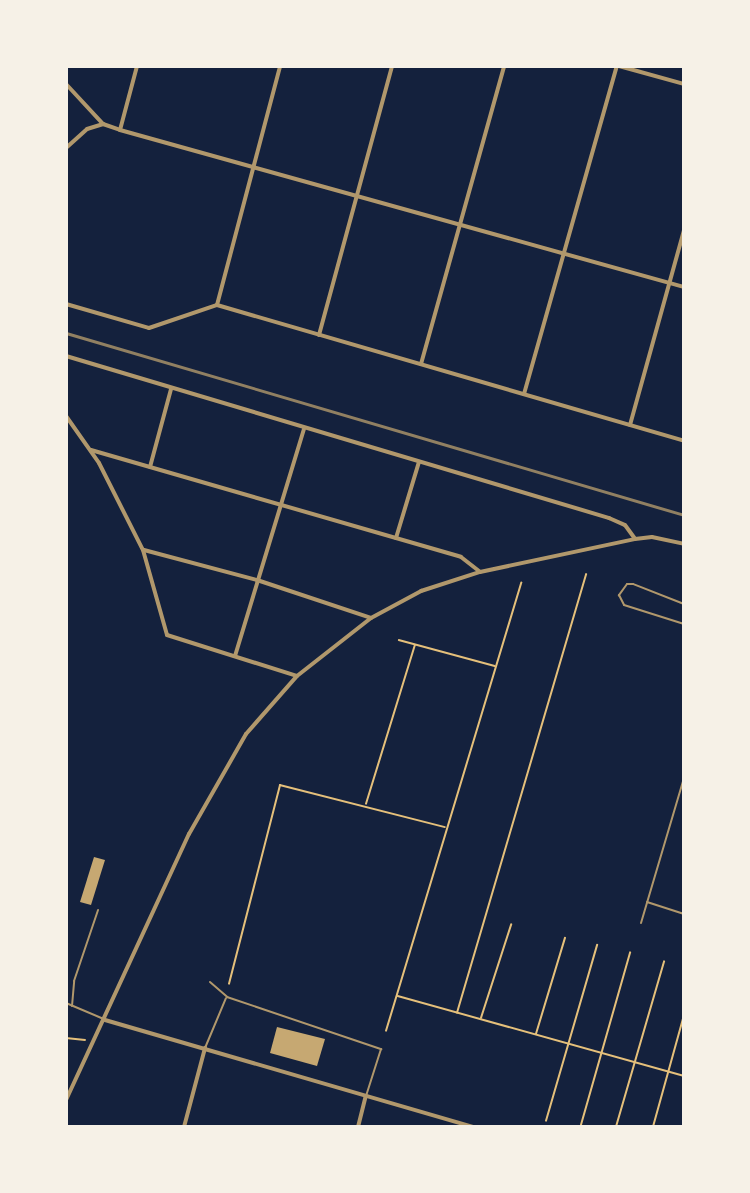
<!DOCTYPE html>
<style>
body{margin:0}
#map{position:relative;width:750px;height:1193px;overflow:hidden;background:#14213d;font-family:Georgia,serif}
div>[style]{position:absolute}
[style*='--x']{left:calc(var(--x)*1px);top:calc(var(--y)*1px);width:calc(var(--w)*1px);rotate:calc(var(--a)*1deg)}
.building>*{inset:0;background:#c6a872}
.path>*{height:1.5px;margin:-0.75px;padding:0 0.75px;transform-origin:0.75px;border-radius:0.75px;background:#e5c07b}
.service>*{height:2px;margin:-1px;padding:0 1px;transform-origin:1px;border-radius:1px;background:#b1986c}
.minor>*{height:4px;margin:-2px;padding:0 2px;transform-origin:2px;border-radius:2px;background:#b1986c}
.rail>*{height:3px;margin:-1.5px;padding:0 1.5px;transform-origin:1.5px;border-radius:1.5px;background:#918062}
span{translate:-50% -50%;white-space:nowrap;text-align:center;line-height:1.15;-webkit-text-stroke:6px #f6f1e7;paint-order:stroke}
.frame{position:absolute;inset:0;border:68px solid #f6f1e7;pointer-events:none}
</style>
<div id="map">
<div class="building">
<div style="clip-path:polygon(94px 857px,105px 860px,91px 905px,80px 902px)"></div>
<div style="clip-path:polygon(277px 1027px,325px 1039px,317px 1066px,270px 1053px)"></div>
</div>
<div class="path">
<div style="--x:399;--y:640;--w:99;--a:15.2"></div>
<div style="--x:366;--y:804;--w:166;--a:-72.9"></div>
<div style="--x:229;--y:984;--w:205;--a:-75.6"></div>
<div style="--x:280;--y:785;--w:170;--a:14.3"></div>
<div style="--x:398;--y:996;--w:297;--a:15.6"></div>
<div style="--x:457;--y:1013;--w:457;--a:-73.6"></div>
<div style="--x:481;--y:1018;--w:98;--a:-72.1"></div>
<div style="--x:386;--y:1031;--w:468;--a:-73.2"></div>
<div style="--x:536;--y:1034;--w:100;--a:-73.2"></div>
<div style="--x:66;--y:1038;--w:19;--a:6"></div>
<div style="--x:546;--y:1121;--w:183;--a:-73.8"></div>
<div style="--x:581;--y:1125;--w:179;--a:-74.1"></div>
<div style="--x:616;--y:1127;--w:172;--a:-73.8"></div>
<div style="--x:653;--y:1127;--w:116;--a:-74.5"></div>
</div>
<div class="service">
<div style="--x:684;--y:604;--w:55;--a:-158.6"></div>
<div style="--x:633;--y:584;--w:6;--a:180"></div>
<div style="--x:627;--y:584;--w:14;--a:126"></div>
<div style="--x:619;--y:595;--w:11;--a:63"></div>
<div style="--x:624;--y:605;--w:63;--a:17.6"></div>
<div style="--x:647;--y:902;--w:39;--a:18"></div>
<div style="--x:641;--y:923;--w:151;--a:-73.5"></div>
<div style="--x:210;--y:982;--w:23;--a:41"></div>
<div style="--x:227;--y:997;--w:163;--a:18.7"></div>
<div style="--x:381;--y:1049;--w:49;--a:107.7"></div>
<div style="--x:66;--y:1003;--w:39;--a:23"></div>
<div style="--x:72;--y:1006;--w:25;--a:-85"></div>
<div style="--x:74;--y:981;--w:75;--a:-71.3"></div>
<div style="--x:205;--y:1048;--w:54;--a:-67.2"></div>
</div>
<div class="minor">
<div style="--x:619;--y:66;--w:67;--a:15.5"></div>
<div style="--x:66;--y:84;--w:54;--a:47.2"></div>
<div style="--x:103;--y:124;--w:18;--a:19"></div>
<div style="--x:120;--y:130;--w:585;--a:15.56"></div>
<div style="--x:120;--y:130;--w:66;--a:-75.1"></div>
<div style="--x:66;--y:148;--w:28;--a:-42"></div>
<div style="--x:87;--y:129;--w:17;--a:-17"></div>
<div style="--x:66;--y:304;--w:86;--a:16.1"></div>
<div style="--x:149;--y:328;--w:72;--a:-18.7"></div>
<div style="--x:217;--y:305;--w:486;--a:16.2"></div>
<div style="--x:217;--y:305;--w:247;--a:-75.2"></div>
<div style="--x:319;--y:335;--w:279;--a:-74.8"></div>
<div style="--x:66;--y:356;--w:567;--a:16.61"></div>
<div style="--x:609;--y:518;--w:17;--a:24"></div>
<div style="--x:625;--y:525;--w:17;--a:54"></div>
<div style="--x:635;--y:539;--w:17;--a:-7"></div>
<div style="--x:652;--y:537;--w:33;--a:12"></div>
<div style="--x:421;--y:364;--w:309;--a:-74.4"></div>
<div style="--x:524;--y:394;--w:341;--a:-74.2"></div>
<div style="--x:66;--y:416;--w:57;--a:54.9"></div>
<div style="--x:99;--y:463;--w:97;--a:63.2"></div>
<div style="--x:143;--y:550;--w:88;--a:74.2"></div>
<div style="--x:167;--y:635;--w:136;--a:17.5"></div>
<div style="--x:630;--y:425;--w:202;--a:-74.5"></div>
<div style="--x:91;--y:450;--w:385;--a:16.1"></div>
<div style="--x:461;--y:557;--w:24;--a:38"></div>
<div style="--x:150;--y:467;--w:81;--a:-74.9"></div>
<div style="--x:396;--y:538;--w:79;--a:-73.2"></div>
<div style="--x:144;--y:550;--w:117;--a:14.9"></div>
<div style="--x:257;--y:580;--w:120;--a:18.4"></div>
<div style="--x:235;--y:656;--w:237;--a:-73.1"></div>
<div style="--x:105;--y:1020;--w:384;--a:16.2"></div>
<div style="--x:66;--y:1100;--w:293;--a:-65.2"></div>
<div style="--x:189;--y:834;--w:115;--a:-60.3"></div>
<div style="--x:246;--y:734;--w:77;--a:-48.7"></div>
<div style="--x:297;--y:676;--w:94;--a:-38.1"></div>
<div style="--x:371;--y:618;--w:57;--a:-28.4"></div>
<div style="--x:421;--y:591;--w:62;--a:-17.9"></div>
<div style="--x:480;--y:572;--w:158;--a:-12"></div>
<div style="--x:184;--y:1127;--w:82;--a:-75.1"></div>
<div style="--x:358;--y:1127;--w:32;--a:-76"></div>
</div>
<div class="rail">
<div style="--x:66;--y:333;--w:644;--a:16.41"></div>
</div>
<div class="frame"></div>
</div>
